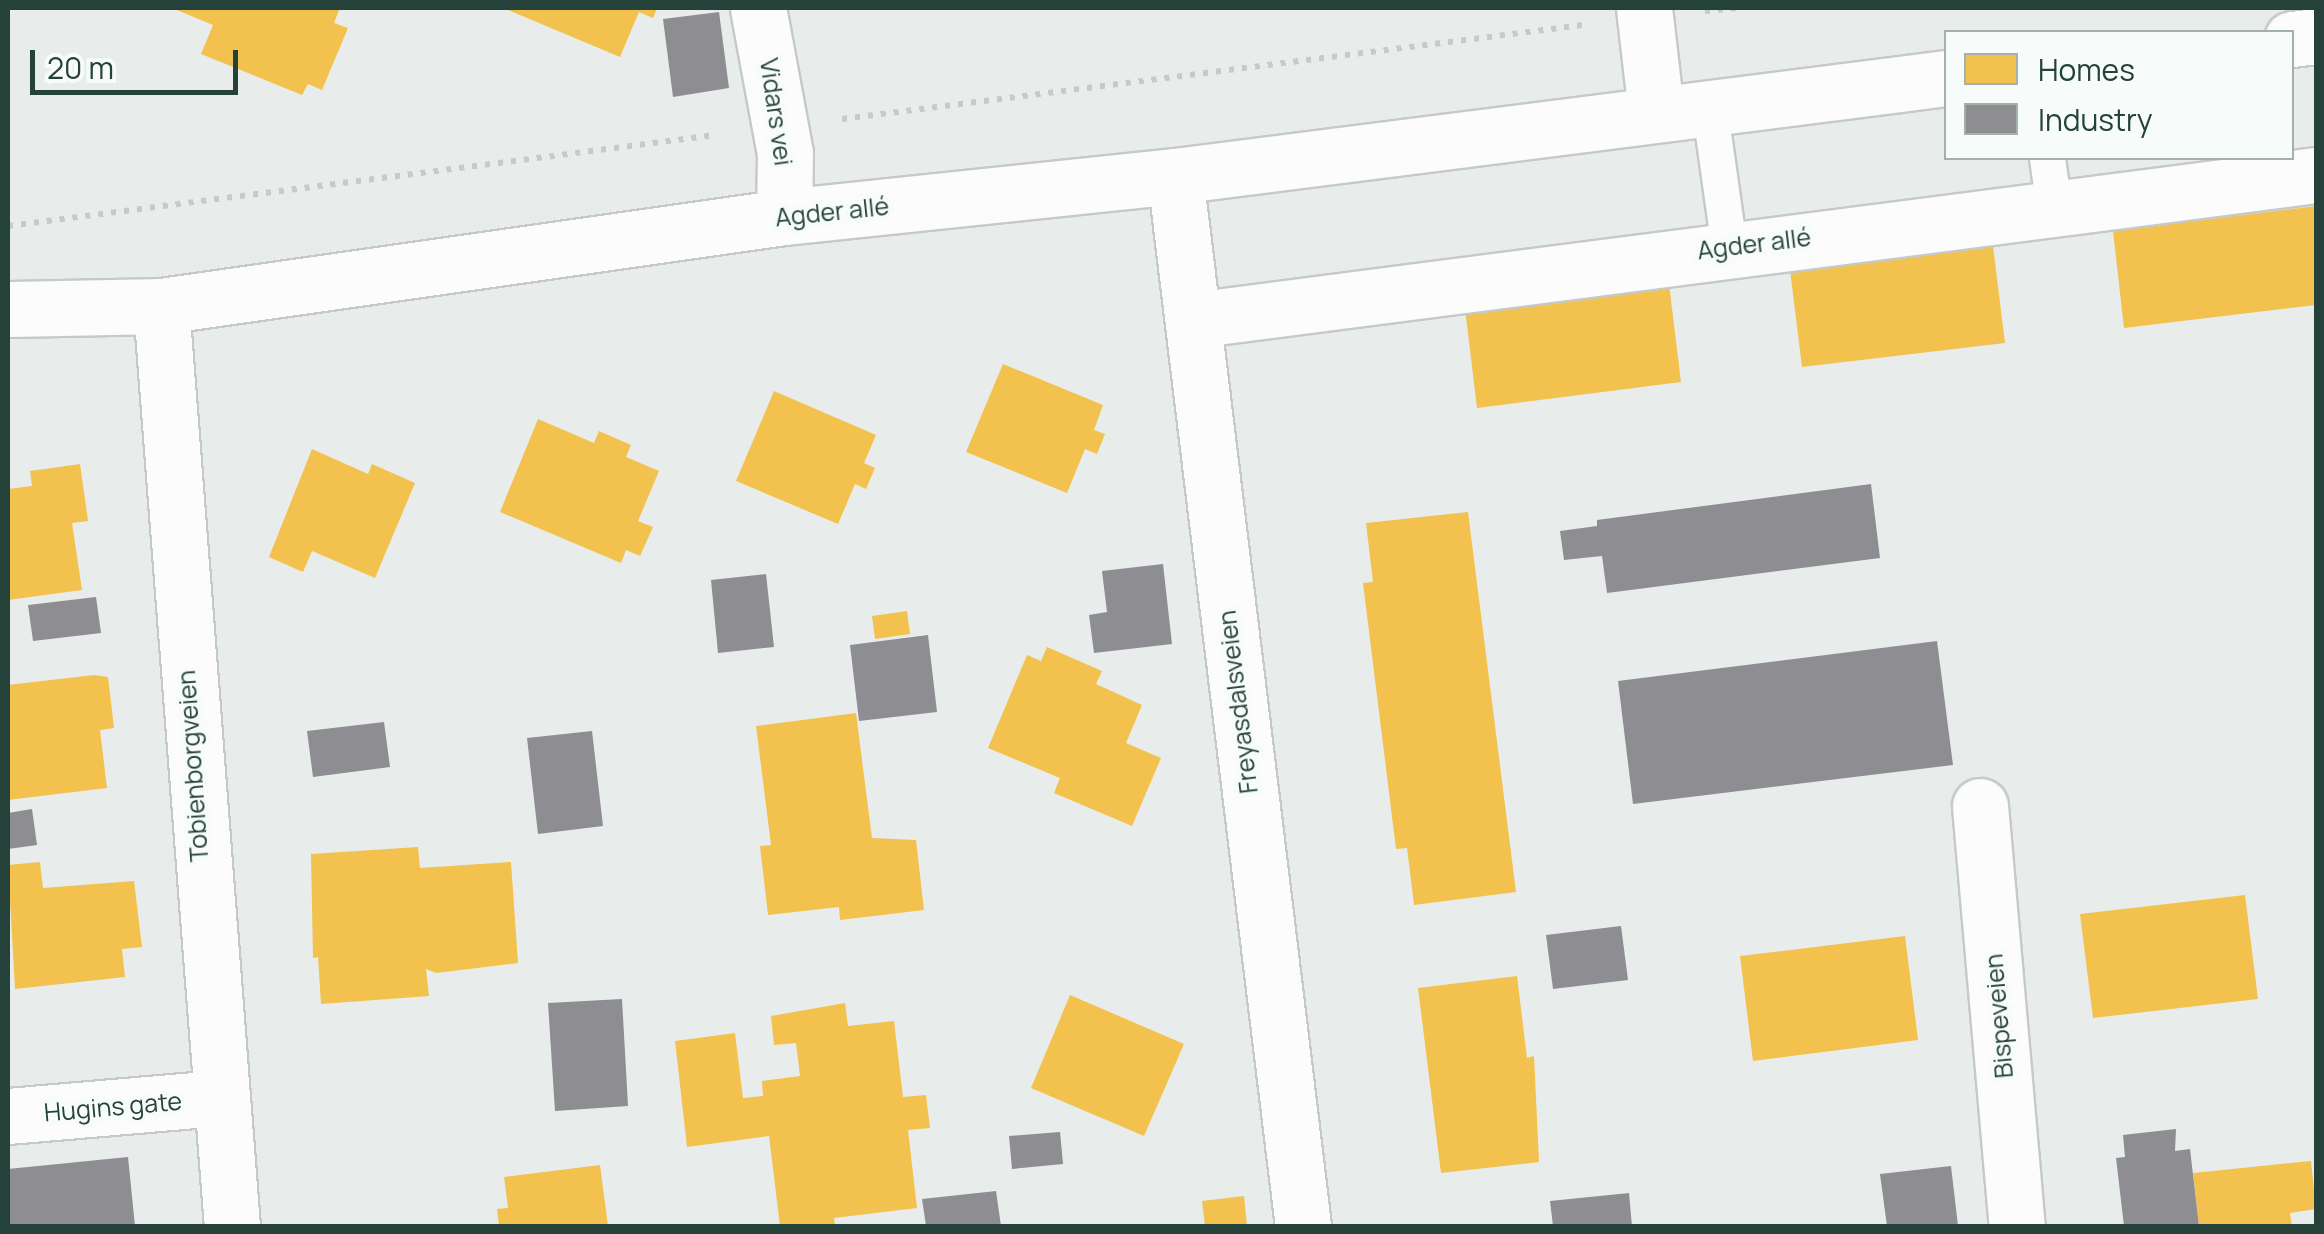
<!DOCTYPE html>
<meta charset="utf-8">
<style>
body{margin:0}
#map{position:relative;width:2324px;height:1234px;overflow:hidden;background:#e8edeb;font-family:Manrope,sans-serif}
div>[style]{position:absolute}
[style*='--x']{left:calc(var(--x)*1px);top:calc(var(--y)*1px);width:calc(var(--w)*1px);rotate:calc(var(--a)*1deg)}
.homes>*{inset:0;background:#f2c14e}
.industry>*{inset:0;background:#8d8d92}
.path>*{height:6px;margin-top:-3px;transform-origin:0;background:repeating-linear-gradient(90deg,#c3ccca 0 5px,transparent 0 13px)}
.roads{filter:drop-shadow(2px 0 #c5cac8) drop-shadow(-2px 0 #c5cac8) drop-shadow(0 2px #c5cac8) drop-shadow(0 -2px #c5cac8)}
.lane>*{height:35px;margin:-17.5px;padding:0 17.5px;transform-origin:17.5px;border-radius:17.5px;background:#fcfcfc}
.street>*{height:55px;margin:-27.5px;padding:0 27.5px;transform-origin:27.5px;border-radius:27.5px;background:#fcfcfc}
span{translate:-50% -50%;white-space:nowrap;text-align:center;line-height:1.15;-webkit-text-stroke:10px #f7fbf9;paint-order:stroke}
.street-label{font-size:25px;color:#24423a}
.frame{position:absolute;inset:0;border:10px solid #24423a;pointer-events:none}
.legend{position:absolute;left:1944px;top:30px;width:350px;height:130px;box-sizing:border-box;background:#f7fbf9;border:2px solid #a3b1ad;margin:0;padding:12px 18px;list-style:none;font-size:30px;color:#24423a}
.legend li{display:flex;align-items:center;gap:20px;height:50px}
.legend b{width:50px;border:2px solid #a3b1ad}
.scale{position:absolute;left:30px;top:50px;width:208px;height:45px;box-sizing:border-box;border:5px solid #24423a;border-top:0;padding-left:12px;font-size:30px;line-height:35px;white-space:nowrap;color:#24423a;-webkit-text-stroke:8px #f7fbf9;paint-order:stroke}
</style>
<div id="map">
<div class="homes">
<div style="clip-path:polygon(172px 8px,334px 8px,339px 10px,334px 23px,348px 28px,322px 90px,308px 84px,302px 95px,201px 54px,213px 25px)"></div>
<div style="clip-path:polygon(503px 8px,657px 8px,653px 18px,639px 12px,620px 57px)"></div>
<div style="clip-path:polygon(2316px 206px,2316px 305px,2124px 328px,2113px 231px)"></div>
<div style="clip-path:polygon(1993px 246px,2005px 343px,1802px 367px,1790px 270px)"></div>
<div style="clip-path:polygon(1669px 284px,1681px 382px,1477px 408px,1465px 309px)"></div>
<div style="clip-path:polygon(1003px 364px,1103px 405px,1094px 430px,1105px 434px,1097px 454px,1085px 449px,1067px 493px,966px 452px)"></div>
<div style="clip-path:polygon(774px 391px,876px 435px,864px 463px,875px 468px,866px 489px,855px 484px,838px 524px,736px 481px)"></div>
<div style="clip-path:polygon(538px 419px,594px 443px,599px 431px,631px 445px,626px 457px,659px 471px,638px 521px,653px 527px,640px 556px,626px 550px,621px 563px,500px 512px)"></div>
<div style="clip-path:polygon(312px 449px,368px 474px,372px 464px,415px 483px,375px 578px,312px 551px,303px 572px,269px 557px)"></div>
<div style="clip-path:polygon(80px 464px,88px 521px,72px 523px,82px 590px,8px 600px,8px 489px,32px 486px,30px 471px)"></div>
<div style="clip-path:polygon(1468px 512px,1516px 892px,1414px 905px,1407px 848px,1396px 849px,1363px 583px,1373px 582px,1366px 523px)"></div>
<div style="clip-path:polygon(907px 611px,910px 634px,875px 639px,872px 616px)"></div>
<div style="clip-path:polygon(1047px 647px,1102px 671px,1096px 684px,1142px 705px,1126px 743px,1161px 758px,1132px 826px,1054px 793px,1060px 778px,988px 748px,1027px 655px,1041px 661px)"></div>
<div style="clip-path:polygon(94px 675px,108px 677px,114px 728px,100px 730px,107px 788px,8px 800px,8px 685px)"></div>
<div style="clip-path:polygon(856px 713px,872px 838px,916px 840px,924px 910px,840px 920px,839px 907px,768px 915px,760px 846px,771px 845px,756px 726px)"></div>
<div style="clip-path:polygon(418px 847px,420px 868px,511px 862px,518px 963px,436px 973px,426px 969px,429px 996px,321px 1004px,318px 957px,313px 958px,311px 854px)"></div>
<div style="clip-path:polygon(40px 862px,43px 888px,134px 881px,142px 947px,122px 949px,125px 977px,15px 989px,8px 865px)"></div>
<div style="clip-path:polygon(2245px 895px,2258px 999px,2093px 1018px,2080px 914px)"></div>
<div style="clip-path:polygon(1905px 936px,1918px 1040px,1753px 1061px,1740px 956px)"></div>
<div style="clip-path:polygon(1517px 976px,1527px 1058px,1534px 1056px,1539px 1162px,1441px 1173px,1418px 988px)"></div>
<div style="clip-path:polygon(1070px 995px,1184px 1044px,1144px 1136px,1031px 1088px)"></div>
<div style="clip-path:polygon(845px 1003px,848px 1026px,894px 1021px,903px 1097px,926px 1095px,930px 1128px,908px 1130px,917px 1208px,834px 1218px,835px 1226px,780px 1226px,769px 1136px,687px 1147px,675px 1041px,735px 1033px,743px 1098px,763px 1096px,762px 1081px,800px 1076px,796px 1043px,774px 1045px,771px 1016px)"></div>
<div style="clip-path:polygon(2311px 1161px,2316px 1209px,2290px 1213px,2292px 1226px,2199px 1226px,2193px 1173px)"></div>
<div style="clip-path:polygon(600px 1165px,608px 1226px,499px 1226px,497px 1209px,508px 1208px,504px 1177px)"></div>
<div style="clip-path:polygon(1244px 1196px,1247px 1226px,1205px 1226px,1202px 1201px)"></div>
</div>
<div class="industry">
<div style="clip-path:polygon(719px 12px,729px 88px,673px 97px,663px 19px)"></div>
<div style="clip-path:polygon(1871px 484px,1880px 558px,1607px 593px,1602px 556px,1564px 560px,1560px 531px,1597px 526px,1597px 520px)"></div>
<div style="clip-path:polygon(1163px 564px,1172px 644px,1094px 653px,1089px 615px,1107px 612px,1102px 571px)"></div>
<div style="clip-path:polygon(766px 574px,774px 647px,718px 653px,711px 580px)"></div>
<div style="clip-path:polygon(96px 597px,101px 633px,33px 641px,28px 605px)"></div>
<div style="clip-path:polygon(928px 635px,937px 712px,859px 721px,850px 645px)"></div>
<div style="clip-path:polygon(1937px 641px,1953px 765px,1633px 804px,1618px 681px)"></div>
<div style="clip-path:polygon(384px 722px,390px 767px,313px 777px,307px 731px)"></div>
<div style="clip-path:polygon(592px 731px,603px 826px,538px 834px,527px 738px)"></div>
<div style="clip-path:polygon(32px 809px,37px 845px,8px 849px,8px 813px)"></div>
<div style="clip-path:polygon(1621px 926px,1628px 980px,1553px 989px,1546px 935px)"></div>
<div style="clip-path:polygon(622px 999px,628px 1106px,555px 1111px,548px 1003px)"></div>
<div style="clip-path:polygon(2176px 1129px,2175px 1151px,2190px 1149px,2199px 1226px,2124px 1226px,2116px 1158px,2125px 1157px,2123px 1135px)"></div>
<div style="clip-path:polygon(1060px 1132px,1063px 1164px,1012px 1169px,1009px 1136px)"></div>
<div style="clip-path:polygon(128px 1157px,135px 1226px,8px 1226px,8px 1169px)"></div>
<div style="clip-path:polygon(1951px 1166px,1958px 1226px,1887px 1226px,1880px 1174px)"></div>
<div style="clip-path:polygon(996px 1191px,1001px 1226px,926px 1226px,922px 1199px)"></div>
<div style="clip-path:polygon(1629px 1193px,1632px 1226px,1553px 1226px,1550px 1201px)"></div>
</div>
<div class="path">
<div style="--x:1705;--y:11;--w:37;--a:-5"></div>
<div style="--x:842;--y:119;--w:747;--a:-7.23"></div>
<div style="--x:8;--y:226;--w:713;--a:-7.33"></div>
</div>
<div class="roads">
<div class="lane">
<div style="--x:1709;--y:105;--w:143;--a:82"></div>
<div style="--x:2047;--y:158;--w:50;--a:82"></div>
</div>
<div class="street">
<div style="--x:758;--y:8;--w:147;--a:79.5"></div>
<div style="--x:785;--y:153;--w:64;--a:90.9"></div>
<div style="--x:1644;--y:8;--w:105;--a:83.4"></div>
<div style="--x:2292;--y:39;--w:24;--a:-7"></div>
<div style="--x:1175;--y:176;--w:1058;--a:83.05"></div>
<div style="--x:161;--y:306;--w:923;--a:85.59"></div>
<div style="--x:8;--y:309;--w:153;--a:-1.1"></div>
<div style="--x:161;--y:306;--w:629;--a:-8.13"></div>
<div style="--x:784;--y:217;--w:393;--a:-6"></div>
<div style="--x:1175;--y:176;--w:777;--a:-7.24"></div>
<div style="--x:1193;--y:320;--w:1132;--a:-7.36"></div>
<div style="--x:1980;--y:806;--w:422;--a:85"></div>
<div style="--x:8;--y:1116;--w:212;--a:-4.9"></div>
</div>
</div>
<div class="street-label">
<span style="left:776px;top:112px;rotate:82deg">Vidars vei</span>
<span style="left:832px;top:212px;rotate:-6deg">Agder allé</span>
<span style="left:1754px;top:244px;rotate:-7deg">Agder allé</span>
<span style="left:1238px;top:702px;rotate:-97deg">Freyasdalsveien</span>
<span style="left:193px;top:766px;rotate:-94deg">Tobienborgveien</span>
<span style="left:1999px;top:1016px;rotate:-95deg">Bispeveien</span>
<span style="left:113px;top:1107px;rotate:-5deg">Hugins gate</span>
</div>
<div class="frame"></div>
<ul class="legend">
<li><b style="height:28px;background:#f2c14e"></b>Homes</li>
<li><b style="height:28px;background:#8d8d92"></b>Industry</li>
</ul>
<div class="scale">20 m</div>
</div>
